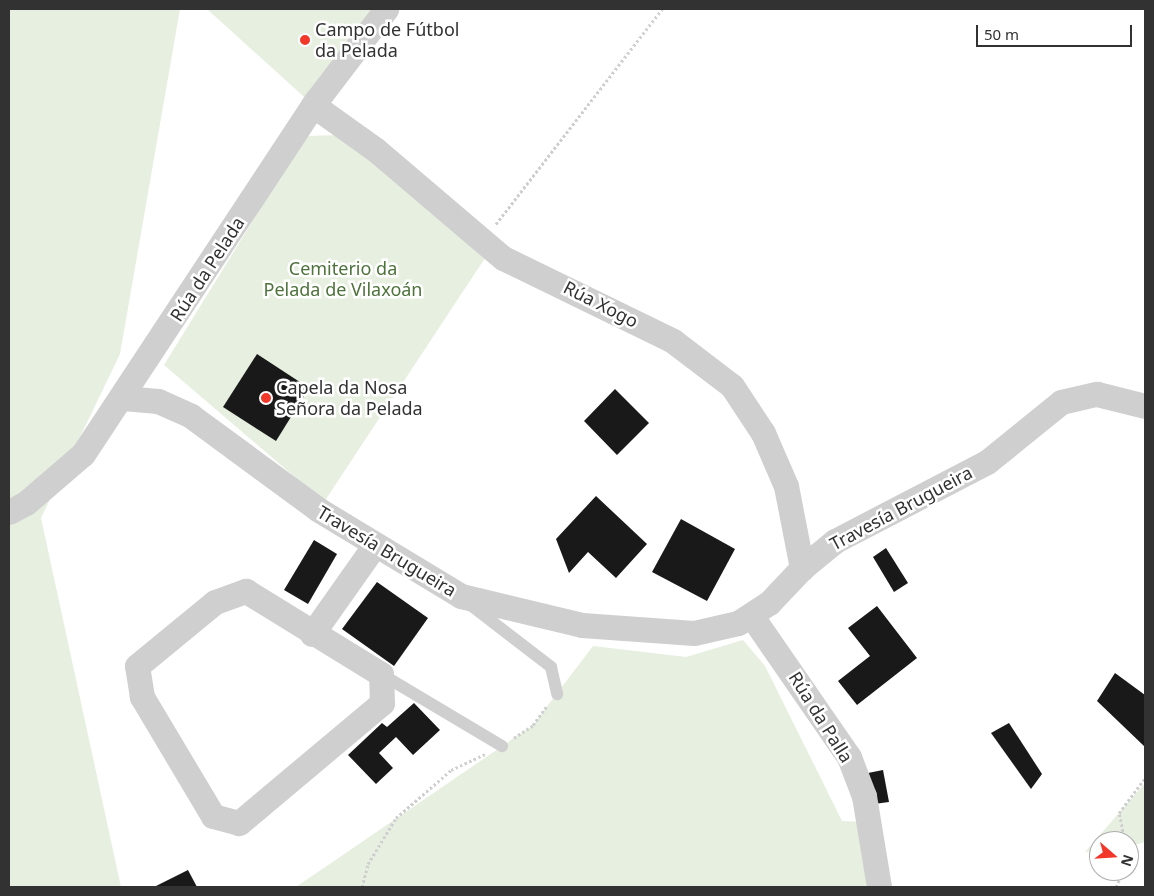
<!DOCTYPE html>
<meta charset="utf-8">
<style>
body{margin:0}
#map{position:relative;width:1154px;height:896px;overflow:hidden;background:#fff;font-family:"Noto Sans",sans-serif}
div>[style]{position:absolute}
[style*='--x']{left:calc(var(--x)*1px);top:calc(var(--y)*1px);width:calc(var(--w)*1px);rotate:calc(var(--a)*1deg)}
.green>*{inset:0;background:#e6efe0}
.building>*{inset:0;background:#191919}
.path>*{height:3px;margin-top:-1.5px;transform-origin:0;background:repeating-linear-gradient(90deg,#cfcfcf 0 2.5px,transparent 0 5px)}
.lane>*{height:12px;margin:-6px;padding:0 6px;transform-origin:6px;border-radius:6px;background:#cfcfcf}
.street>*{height:25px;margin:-12.5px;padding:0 12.5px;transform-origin:12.5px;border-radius:12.5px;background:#cfcfcf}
.dots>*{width:14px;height:14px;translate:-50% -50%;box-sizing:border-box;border:2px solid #fff;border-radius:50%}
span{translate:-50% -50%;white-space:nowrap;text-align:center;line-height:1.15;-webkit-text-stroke:5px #fff;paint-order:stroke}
.poi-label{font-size:18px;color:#323232}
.left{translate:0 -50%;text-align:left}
.street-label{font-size:18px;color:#323232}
.park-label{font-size:18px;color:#4d723b}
.frame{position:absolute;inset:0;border:10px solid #323232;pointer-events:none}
.north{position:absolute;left:1089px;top:831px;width:50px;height:50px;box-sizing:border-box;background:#fff;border:1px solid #adadad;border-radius:50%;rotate:109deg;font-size:14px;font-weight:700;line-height:20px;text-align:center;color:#323232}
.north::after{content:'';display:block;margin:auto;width:18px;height:22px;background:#f2372b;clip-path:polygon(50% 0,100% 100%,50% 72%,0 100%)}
.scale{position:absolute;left:976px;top:25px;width:156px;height:22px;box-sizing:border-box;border:2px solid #323232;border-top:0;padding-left:6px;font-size:15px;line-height:18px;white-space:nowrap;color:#323232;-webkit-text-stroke:4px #fff;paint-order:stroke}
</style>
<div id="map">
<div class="green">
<div style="clip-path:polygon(9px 9px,180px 9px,120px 354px,41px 518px,121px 887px,9px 887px)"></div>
<div style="clip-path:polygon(207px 9px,394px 9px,313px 105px)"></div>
<div style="clip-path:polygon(341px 135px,489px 252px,324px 502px,164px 365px,305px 136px)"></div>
<div style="clip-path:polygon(743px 640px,765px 666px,842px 821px,868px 822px,879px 887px,296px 887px,533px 725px,593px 646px,686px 657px)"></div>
<div style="clip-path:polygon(1145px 783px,1145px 842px,1129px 847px,1129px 841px,1099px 841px,1099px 850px,1085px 852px)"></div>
</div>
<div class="building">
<div style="clip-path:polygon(257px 354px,309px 388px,276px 441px,223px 407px)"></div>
<div style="clip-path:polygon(615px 389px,649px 423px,617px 455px,584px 421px)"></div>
<div style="clip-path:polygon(596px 496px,647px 544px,616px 578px,588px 552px,569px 573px,556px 539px)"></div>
<div style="clip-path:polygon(681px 519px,735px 549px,707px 601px,652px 572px)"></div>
<div style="clip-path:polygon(314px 540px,337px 554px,308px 604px,284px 590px)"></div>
<div style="clip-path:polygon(886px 548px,908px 583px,894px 592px,873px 557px)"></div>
<div style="clip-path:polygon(377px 582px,428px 618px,394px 666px,342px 629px)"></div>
<div style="clip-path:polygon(877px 606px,917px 658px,857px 705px,838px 681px,870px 656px,848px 628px)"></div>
<div style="clip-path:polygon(1115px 673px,1145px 695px,1145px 747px,1097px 701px)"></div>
<div style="clip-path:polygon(414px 703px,440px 730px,413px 755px,396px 737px,379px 753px,393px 768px,376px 784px,348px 755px,382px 723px,387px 727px)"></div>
<div style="clip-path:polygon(1009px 723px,1042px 774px,1031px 789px,991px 733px)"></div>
<div style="clip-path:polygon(883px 770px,889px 802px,874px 804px,868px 773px)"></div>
<div style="clip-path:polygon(188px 870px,197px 887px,154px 887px)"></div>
</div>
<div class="path">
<div style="--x:496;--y:224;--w:272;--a:-52.3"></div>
<div style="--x:514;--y:738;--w:23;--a:-34"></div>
<div style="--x:533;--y:725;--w:24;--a:-54"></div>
<div style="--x:1125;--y:841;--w:29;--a:-102"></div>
<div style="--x:1119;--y:813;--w:44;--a:-53.4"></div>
<div style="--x:1129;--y:850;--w:3;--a:90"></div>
<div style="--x:362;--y:887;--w:24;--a:-75"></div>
<div style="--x:368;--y:864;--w:54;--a:-58.7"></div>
<div style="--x:396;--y:818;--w:73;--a:-41.1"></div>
<div style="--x:451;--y:770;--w:38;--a:-25"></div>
<div style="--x:1116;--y:887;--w:17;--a:-66"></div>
</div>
<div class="lane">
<div style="--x:468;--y:603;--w:105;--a:37.6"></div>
<div style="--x:551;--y:667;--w:28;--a:77"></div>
<div style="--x:381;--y:674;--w:141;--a:30.8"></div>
</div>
<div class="street">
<div style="--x:313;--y:105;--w:77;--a:35.5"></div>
<div style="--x:376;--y:150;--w:167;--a:40.4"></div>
<div style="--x:503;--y:258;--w:189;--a:26"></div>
<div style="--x:673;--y:341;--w:74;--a:37.3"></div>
<div style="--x:732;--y:386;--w:56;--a:56.6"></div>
<div style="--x:763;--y:433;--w:58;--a:66.5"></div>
<div style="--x:786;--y:486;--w:84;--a:79"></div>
<div style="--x:123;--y:398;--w:35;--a:5"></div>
<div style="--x:158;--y:401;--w:36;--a:24"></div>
<div style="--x:191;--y:416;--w:159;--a:36.3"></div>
<div style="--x:319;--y:510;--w:166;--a:31.2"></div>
<div style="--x:461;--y:596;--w:124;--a:13.5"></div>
<div style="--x:582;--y:625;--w:112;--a:4.1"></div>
<div style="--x:694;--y:633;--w:45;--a:-12.8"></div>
<div style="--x:738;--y:623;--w:37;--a:-33"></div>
<div style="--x:769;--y:603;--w:48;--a:-46.7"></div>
<div style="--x:802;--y:568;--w:43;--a:-39.3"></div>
<div style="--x:835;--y:541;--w:171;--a:-27.5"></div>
<div style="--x:987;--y:462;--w:95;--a:-39"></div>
<div style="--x:1061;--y:402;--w:37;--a:-13"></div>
<div style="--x:1097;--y:394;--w:49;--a:14"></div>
<div style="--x:9;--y:512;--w:19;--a:-28"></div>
<div style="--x:26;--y:503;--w:75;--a:-40.7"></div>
<div style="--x:83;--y:454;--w:423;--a:-56.6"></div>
<div style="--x:316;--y:101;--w:116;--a:-52.7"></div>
<div style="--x:246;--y:591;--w:158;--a:31.6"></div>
<div style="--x:381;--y:674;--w:29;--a:88"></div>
<div style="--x:382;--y:703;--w:187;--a:140"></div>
<div style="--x:239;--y:823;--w:27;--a:-165"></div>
<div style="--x:213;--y:816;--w:139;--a:-120.8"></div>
<div style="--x:142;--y:697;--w:31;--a:-99"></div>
<div style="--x:137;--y:666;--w:101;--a:-39.4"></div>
<div style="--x:215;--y:602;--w:33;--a:-20"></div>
<div style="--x:751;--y:615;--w:173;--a:55.4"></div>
<div style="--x:849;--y:757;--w:42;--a:69"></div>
<div style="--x:864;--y:796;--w:92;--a:80.6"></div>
<div style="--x:312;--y:634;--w:108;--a:-54.8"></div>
</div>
<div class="dots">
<div style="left:305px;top:40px;background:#f2372b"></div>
<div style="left:266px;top:398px;background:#f2372b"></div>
</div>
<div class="poi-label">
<span class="left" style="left:315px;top:40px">Campo de Fútbol<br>da Pelada</span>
<span class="left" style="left:276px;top:398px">Capela da Nosa<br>Señora da Pelada</span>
</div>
<div class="street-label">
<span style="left:207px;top:269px;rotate:-57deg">Rúa da Pelada</span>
<span style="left:601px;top:304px;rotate:27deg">Rúa Xogo</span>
<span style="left:901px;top:508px;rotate:-28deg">Travesía Brugueira</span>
<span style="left:387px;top:551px;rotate:31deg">Travesía Brugueira</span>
<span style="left:821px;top:717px;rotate:58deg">Rúa da Palla</span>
</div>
<div class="park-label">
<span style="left:343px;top:279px">Cemiterio da<br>Pelada de Vilaxoán</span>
</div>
<div class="frame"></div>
<div class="north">N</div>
<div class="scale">50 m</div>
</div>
